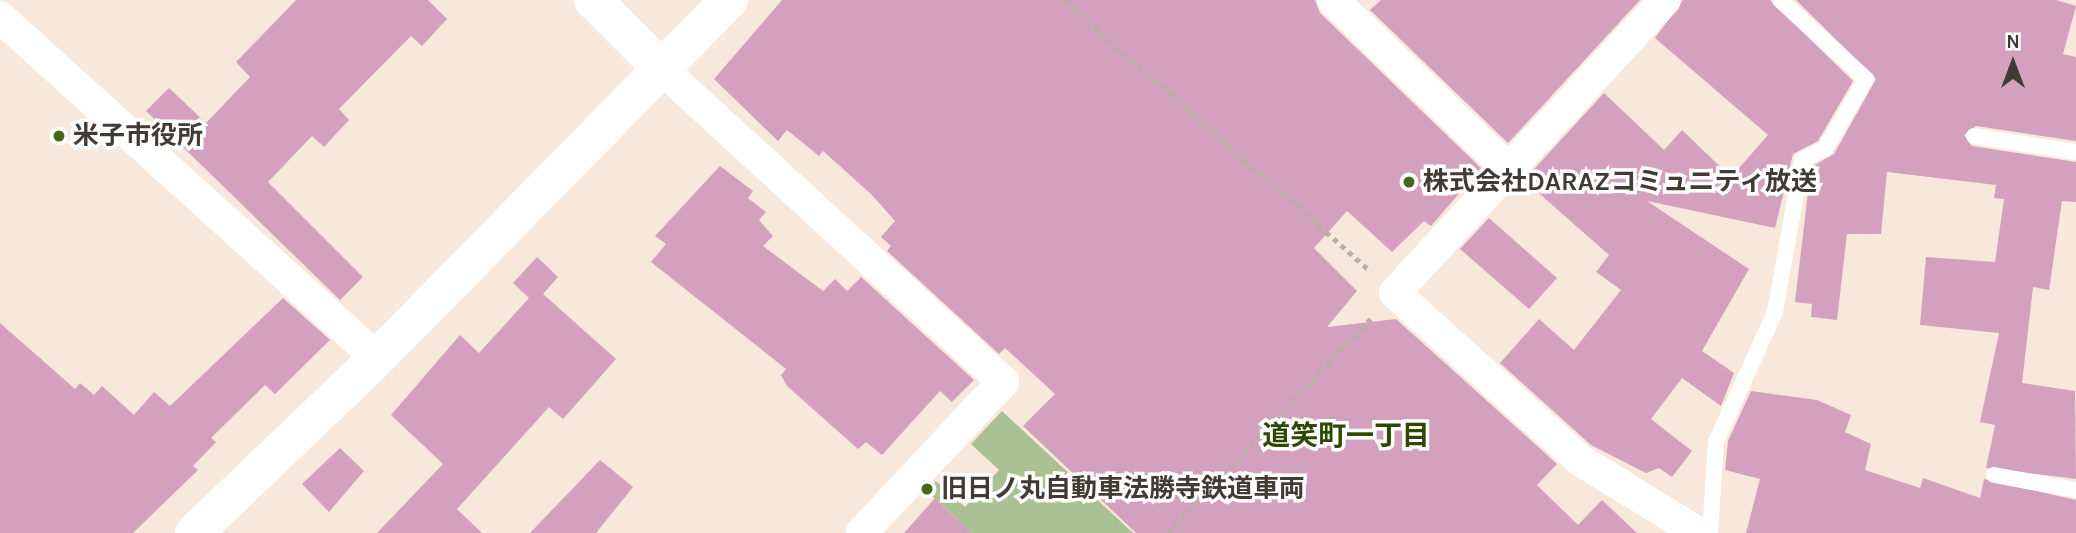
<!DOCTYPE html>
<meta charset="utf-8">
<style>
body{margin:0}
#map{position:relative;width:2076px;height:533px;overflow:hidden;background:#f8e7db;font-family:Karla,"Noto Sans JP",sans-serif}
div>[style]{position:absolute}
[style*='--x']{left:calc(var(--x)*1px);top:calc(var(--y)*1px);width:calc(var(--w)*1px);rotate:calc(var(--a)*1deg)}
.green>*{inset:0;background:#a9c193}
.building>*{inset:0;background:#d3a1be}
.path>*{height:4.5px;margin-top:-2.25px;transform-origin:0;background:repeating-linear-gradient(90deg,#bcaea4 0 5px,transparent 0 10px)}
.service>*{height:16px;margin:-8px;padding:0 8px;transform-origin:8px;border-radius:8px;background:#fff}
.minor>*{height:32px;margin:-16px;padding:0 16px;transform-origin:16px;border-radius:16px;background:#fff}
.tertiary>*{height:38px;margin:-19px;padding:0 19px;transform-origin:19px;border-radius:19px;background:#fff}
.dots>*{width:19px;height:19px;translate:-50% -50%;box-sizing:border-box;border:4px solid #fff;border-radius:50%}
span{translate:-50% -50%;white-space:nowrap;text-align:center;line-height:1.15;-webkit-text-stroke:7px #fff;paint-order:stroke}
.poi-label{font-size:26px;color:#413b36;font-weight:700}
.left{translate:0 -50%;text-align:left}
.neighbourhood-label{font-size:28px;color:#2d4800;font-weight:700}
.north{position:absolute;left:1978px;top:28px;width:70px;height:70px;-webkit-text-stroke:5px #fff;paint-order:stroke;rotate:0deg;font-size:19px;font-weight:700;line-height:28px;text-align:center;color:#413b36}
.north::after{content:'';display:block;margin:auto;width:24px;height:32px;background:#413b36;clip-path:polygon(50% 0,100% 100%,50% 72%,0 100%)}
</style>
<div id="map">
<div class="green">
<div style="clip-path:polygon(1002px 411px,1133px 533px,972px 533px,927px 491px,936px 481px,965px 507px,999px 470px,971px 444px)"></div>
</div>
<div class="building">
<div style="clip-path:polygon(296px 0,428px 0,447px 19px,422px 46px,411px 36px,339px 109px,349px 120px,324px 147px,312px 136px,268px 182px,363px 277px,340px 300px,146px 111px,169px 88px,206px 123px,250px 77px,236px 62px)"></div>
<div style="clip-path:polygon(782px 0,1315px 0,1320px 13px,1481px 168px,1431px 226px,1424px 221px,1392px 252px,1347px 211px,1314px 248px,1357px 291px,1327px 327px,1396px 319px,1557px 464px,1537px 485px,1578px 525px,1602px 500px,1637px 533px,1136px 533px,1023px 426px,1055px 394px,1005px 348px,999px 354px,887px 251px,891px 246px,881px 237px,895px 221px,872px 195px,823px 151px,819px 156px,787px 130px,778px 141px,714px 79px)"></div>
<div style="clip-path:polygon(1381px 0,1640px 0,1508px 143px,1370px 10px)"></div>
<div style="clip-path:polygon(1683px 0,1770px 0,1853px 81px,1818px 141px,1793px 154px,1775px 228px,1647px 201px,1749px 269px,1702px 351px,1734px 373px,1721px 406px,1682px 378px,1651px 419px,1692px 451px,1672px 477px,1659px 468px,1646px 473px,1591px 445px,1500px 363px,1539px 319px,1574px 350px,1621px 290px,1596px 272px,1609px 255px,1524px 180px,1604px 93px,1664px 150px,1682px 130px,1731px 177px,1768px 135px,1655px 38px)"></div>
<div style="clip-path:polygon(1796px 0,2056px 0,2076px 6px,2063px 54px,2076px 57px,2076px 141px,1976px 126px,1964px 135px,1972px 146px,2076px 162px,2076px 202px,2062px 201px,2049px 290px,2033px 287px,2022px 383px,2075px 391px,2076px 479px,1986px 468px,1995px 425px,1980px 422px,1999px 333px,1920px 325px,1926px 257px,1995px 262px,2004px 199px,1994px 198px,1996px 185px,1887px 172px,1881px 234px,1847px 234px,1837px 320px,1811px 317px,1812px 304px,1795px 302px,1811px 167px,1834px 154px,1876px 79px)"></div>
<div style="clip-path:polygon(720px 166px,753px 191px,748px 198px,766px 212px,759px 220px,773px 236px,763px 246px,823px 291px,835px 279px,847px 291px,861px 277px,974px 380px,952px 402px,940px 391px,882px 455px,866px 442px,858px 449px,787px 386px,781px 375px,786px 369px,651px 262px,666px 244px,655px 236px)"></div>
<div style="clip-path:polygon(1489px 218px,1557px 278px,1529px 309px,1460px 249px)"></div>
<div style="clip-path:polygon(537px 257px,558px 277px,543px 294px,616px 359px,563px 419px,549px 407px,457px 509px,482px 533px,377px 533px,443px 464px,391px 415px,460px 335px,479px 353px,529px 298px,513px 283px)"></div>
<div style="clip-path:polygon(283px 298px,330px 340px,275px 394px,265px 385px,211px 438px,216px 442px,193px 466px,198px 470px,133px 533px,0 533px,0 323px,75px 389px,80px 383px,94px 395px,102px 386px,134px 415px,154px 392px,170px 406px)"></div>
<div style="clip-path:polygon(1751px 391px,1817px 400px,1851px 415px,1845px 432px,1871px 444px,1865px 470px,1920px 488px,1923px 478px,1980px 498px,1984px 479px,2076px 500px,2076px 533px,1746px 533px,1760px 479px,1725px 470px,1728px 441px)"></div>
<div style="clip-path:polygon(340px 448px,364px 471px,329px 512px,302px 484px)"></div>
<div style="clip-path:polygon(600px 460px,633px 487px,596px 533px,530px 533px)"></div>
<div style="clip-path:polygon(935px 498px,945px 508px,972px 533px,904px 533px)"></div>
</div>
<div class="path">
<div style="--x:1064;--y:0;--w:410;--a:41.5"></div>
<div style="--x:1168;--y:533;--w:300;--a:-46.6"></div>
</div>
<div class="service">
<div style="--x:1974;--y:136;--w:103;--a:8.9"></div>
<div style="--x:1994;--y:475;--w:83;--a:10.4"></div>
<div style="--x:1710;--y:533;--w:91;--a:-86.2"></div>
<div style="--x:1716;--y:442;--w:143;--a:-65.6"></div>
<div style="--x:1775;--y:312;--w:154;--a:-79.9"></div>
<div style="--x:1802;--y:160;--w:25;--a:-26"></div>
<div style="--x:1825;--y:149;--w:81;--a:-59.6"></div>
<div style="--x:1866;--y:79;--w:117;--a:-137.4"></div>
</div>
<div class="minor">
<div style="--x:1333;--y:0;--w:245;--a:44"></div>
<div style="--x:1665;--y:0;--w:398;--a:132.7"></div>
<div style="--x:1395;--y:293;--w:249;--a:42.1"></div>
<div style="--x:1580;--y:460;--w:139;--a:31.7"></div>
<div style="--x:0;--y:17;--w:508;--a:42.13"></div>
<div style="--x:664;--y:71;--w:460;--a:42.5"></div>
<div style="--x:1003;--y:382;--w:207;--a:133.2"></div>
</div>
<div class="tertiary">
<div style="--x:593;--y:0;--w:100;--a:45"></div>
<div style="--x:194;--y:533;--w:253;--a:-43.7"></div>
<div style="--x:377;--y:358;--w:502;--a:-45.48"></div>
</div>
<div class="dots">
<div style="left:59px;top:136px;background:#48671c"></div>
<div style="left:1409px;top:182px;background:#48671c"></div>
<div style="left:927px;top:489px;background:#48671c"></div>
</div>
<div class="poi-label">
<span class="left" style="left:73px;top:136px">米子市役所</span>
<span class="left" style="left:1423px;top:182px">株式会社DARAZコミュニティ放送</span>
<span class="left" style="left:941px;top:489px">旧日ノ丸自動車法勝寺鉄道車両</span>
</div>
<div class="neighbourhood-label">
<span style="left:1346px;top:436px">道笑町一丁目</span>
</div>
<div class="north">N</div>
</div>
